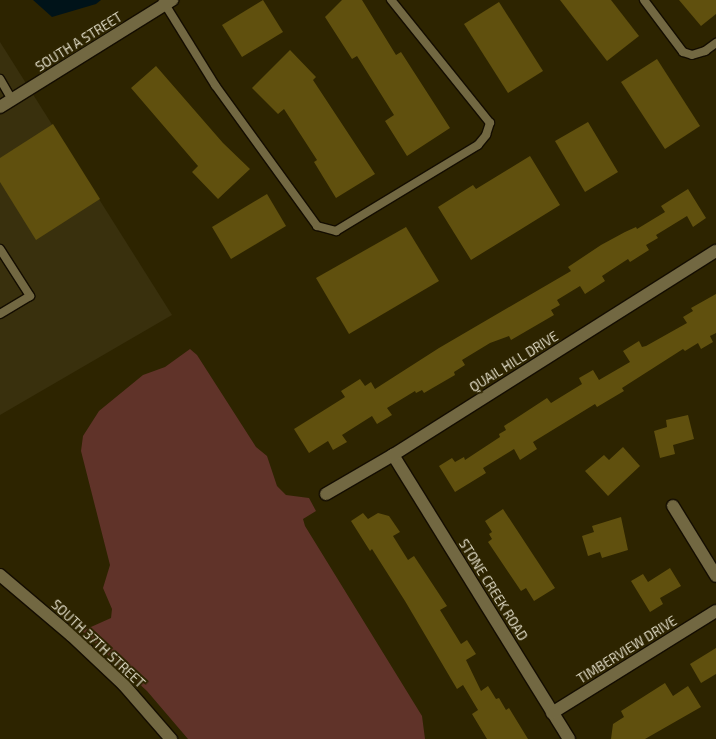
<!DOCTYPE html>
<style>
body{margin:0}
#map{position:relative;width:716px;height:739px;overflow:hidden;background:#2d2400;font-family:"Exo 2",sans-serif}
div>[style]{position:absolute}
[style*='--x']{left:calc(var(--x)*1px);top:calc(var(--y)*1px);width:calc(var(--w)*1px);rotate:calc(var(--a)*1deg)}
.built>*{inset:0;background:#39300d}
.green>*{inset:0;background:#603329}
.water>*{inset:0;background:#001319}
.building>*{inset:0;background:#60500e}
.roads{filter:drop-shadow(1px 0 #140d00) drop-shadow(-1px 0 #140d00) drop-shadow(0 1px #140d00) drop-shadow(0 -1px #140d00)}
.service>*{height:8px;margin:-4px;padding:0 4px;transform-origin:4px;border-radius:4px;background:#726842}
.minor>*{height:12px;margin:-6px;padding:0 6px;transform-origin:6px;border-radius:6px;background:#726842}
.tertiary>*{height:12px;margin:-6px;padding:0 6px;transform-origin:6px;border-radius:6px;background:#726842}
span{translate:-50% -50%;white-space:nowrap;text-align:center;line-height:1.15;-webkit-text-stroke:4px #2d2400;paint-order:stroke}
.street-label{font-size:13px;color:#e0dbc6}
</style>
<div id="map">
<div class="built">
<div style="clip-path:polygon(0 42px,172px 315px,0 415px)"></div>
</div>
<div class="green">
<div style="clip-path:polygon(190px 349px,197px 355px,256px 447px,267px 456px,277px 486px,286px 495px,309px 498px,316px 511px,303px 519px,305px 526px,422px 716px,425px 739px,188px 739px,147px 691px,82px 631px,111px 618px,112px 609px,103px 588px,110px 565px,81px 451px,83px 436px,99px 411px,143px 375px,165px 367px)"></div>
</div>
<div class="water">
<div style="clip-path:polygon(33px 0,101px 0,96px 4px,52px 17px)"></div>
</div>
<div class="building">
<div style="clip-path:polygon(263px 0,283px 32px,242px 57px,222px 25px)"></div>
<div style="clip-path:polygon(342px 0,362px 0,396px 55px,401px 52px,450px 128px,407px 156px,385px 121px,394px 115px,357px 56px,352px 59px,325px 17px)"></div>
<div style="clip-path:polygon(560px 0,611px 0,639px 36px,607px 61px)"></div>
<div style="clip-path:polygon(679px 0,716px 0,716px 14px,701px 26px)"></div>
<div style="clip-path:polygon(499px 2px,543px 71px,508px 93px,464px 24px)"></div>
<div style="clip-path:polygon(290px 50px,316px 77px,313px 80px,375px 174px,336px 198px,314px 162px,317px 160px,284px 109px,278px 114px,252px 88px)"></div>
<div style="clip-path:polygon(657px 59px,700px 126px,665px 149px,621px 82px)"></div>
<div style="clip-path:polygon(156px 66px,223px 143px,250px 169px,218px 199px,192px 172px,198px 166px,131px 88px)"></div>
<div style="clip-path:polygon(588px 122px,618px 172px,585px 192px,555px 141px)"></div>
<div style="clip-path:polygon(53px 124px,100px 199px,36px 240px,0 182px,0 158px)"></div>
<div style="clip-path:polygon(530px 156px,560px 205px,471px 260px,438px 207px,473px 185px,476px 189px)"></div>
<div style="clip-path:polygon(688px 189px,706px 218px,693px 227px,687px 216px,656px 235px,658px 238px,646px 245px,649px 250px,630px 262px,628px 259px,602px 276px,605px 281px,585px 294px,580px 286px,557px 300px,560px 305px,551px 310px,554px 315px,511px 340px,509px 336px,490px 343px,462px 360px,465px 365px,454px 372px,455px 375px,424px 393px,422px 390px,416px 393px,415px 391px,387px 408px,392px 415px,377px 424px,372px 416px,342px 435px,347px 442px,333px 450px,328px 441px,309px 453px,294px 429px,345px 397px,341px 391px,360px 379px,365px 386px,371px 382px,375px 389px,439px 348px,571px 271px,568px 267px,601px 245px,625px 232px,636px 227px,637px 229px,665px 212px,661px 206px)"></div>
<div style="clip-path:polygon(267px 194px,286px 226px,231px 259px,212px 227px)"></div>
<div style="clip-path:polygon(406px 227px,439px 281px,349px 334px,316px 278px)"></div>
<div style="clip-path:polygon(716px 294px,716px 333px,710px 336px,713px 342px,701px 349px,698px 343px,685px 351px,683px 349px,622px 388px,624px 391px,597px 407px,595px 404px,533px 442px,537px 449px,520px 460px,514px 449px,483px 468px,486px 473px,455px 492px,439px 466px,452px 458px,455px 462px,464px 457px,465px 460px,500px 437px,499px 434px,506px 430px,504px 426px,547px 398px,551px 403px,582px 384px,579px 378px,593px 370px,599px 380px,630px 362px,623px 351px,639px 341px,642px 347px,646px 346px,687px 323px,683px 317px,693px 311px,691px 308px)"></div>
<div style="clip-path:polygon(688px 415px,694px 439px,673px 445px,675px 454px,660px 458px,654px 431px,667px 427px,666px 420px)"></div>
<div style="clip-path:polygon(623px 447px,640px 466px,608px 496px,585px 471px,604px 455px,609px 460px)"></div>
<div style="clip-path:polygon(503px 509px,555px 588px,534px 601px,526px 588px,521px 591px,488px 542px,492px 539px,489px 534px,492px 532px,485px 521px)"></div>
<div style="clip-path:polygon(363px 513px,368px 519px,378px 513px,389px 516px,400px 532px,393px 536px,408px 560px,414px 556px,447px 606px,440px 610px,461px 644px,467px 640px,476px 654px,466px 660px,481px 691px,488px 686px,496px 699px,499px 698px,506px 710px,509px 708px,528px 739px,487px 739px,472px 714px,478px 710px,463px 685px,457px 689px,405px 601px,372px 549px,370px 551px,351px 521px)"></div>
<div style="clip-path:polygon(621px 517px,628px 550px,602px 558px,600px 552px,588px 556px,582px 536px,594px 532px,592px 526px)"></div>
<div style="clip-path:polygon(670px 568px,681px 586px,660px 598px,663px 604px,650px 612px,631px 581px,643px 574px,648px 582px)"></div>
<div style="clip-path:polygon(716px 648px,716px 674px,701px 683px,690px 664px)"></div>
<div style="clip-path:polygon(665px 683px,673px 696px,688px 686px,701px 707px,645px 739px,611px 739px,613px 724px,624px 717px,621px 711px)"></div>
</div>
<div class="roads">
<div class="service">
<div style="--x:644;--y:0;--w:65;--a:53.1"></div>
<div style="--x:683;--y:52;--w:9;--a:18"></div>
<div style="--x:692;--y:55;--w:14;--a:-17"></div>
<div style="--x:705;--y:51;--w:14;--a:-36"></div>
<div style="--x:163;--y:1;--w:99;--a:58.2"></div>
<div style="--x:215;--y:85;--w:174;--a:54.1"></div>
<div style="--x:317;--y:226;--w:20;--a:15"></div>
<div style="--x:336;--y:231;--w:166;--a:-31.2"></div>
<div style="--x:478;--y:145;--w:13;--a:-51"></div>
<div style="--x:486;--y:135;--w:13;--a:-72"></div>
<div style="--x:490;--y:123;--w:158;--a:-128.8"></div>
<div style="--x:0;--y:79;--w:24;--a:60"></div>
<div style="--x:0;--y:249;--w:56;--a:57.4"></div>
<div style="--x:30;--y:296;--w:35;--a:149"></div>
</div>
<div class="minor">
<div style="--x:0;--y:107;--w:203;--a:-31.9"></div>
<div style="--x:393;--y:455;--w:334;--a:58.2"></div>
<div style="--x:326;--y:494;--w:78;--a:-30.2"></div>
<div style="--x:393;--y:455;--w:382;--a:-32.3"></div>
<div style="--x:673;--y:506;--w:82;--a:58.4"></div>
<div style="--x:552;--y:713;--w:193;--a:-31.9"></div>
</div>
<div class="tertiary">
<div style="--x:0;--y:575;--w:94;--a:40.3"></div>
<div style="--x:72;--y:636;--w:71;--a:43.3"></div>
<div style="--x:124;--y:685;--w:72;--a:49"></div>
</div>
</div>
<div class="street-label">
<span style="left:79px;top:42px;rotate:-32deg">SOUTH A STREET</span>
<span style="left:514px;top:362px;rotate:-32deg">QUAIL HILL DRIVE</span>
<span style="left:493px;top:590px;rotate:58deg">STONE CREEK ROAD</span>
<span style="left:98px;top:644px;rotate:43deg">SOUTH 37TH STREET</span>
<span style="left:627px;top:650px;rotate:-32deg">TIMBERVIEW DRIVE</span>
</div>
</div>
